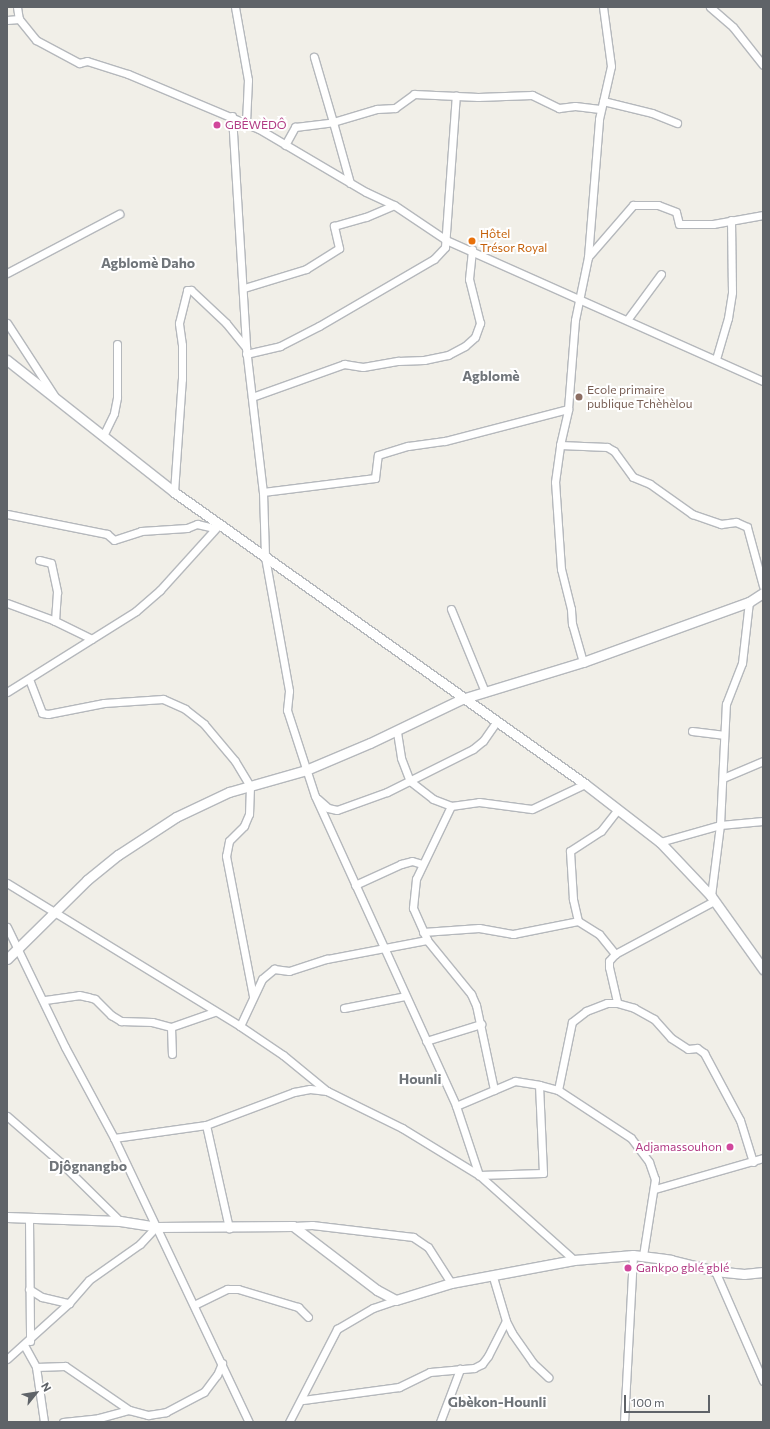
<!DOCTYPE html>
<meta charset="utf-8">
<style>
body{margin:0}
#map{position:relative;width:770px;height:1429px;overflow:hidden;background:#f1efe8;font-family:Commissioner,sans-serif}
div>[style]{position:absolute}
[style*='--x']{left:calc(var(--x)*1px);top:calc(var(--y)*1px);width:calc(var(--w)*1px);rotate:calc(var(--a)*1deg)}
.roads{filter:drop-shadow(1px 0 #b5b8bc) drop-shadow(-1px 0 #b5b8bc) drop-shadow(0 1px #b5b8bc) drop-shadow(0 -1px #b5b8bc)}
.minor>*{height:7px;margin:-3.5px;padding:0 3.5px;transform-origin:3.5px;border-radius:3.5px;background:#fff}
.tertiary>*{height:9px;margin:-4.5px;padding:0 4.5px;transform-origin:4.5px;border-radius:4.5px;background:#fff}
.dots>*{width:11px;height:11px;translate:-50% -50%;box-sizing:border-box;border:2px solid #fff;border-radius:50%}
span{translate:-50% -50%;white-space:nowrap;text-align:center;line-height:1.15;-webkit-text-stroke:4px #fff;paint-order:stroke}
.hotel-label{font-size:12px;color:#b23c85}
.left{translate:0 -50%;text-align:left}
.right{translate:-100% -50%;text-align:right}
.food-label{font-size:12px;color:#c56008}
.education-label{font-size:12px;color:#785e54}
.quarter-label{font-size:14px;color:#70757a;font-weight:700}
.frame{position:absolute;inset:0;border:8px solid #5f6368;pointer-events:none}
.north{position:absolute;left:16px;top:1373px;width:40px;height:40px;-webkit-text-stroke:3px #fff;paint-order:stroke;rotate:60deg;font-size:11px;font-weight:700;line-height:16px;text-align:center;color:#5f6368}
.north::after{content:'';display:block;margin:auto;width:14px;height:18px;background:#5f6368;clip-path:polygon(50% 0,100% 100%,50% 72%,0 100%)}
.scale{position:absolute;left:624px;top:1395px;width:86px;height:18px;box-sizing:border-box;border:2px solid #5f6368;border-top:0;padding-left:5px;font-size:12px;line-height:14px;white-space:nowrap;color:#5f6368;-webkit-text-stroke:3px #fff;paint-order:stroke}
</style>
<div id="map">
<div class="roads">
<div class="minor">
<div style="--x:17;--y:7;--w:12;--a:81"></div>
<div style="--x:235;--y:7;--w:74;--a:79.9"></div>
<div style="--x:248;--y:80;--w:43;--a:92.7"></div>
<div style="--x:710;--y:7;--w:30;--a:41"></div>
<div style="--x:733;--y:27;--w:48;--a:51.7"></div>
<div style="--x:7;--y:20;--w:12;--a:-5"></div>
<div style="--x:19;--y:19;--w:27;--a:51"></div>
<div style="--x:36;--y:40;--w:49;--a:28.1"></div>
<div style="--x:79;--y:63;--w:8;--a:-14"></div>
<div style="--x:87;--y:61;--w:43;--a:17.6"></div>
<div style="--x:128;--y:74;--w:142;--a:22.8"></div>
<div style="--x:259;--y:129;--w:124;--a:30.5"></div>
<div style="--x:366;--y:192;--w:31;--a:25"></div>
<div style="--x:394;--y:205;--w:63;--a:33.9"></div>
<div style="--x:446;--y:240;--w:347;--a:24"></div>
<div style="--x:603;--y:101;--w:50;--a:13.8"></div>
<div style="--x:652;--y:113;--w:27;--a:22"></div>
<div style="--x:232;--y:116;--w:232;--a:86.5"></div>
<div style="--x:246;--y:348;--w:145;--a:83.3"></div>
<div style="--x:263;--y:492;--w:65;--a:88.2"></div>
<div style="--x:265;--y:557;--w:136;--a:79.8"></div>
<div style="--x:289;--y:691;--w:19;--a:96"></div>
<div style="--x:287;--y:710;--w:90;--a:72"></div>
<div style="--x:315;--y:796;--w:341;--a:65.5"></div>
<div style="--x:456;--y:1106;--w:73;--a:71.6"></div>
<div style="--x:285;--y:145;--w:21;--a:-61"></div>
<div style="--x:295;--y:127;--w:38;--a:-7"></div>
<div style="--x:333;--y:122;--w:68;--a:-106.3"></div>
<div style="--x:350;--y:183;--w:63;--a:-105.6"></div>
<div style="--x:333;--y:122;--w:46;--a:-16.5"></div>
<div style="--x:377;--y:109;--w:18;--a:-3"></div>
<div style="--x:395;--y:108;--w:24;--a:-36"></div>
<div style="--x:414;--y:94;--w:64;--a:2.7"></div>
<div style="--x:478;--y:97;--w:54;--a:-2.1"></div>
<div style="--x:532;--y:95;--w:30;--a:26"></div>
<div style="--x:559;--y:108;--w:16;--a:-7"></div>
<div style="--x:575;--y:106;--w:25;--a:7"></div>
<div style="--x:588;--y:257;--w:69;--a:-49.1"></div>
<div style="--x:633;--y:205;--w:25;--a:0"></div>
<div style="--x:658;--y:205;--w:19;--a:21"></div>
<div style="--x:676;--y:212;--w:12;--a:76"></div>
<div style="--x:679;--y:224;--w:34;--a:0"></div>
<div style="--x:713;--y:224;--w:51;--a:-10.2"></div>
<div style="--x:7;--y:273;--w:127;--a:-27.8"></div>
<div style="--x:244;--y:288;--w:65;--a:-17"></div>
<div style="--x:306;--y:269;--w:39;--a:-32"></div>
<div style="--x:339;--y:248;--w:23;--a:-103"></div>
<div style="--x:334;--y:226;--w:33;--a:-16"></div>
<div style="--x:366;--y:217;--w:30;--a:-23"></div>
<div style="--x:627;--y:320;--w:57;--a:-53.5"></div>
<div style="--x:7;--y:323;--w:86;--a:56.9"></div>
<div style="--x:246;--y:354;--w:35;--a:-13"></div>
<div style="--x:280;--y:346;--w:44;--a:-27.1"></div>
<div style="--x:319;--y:326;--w:133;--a:-30.2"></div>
<div style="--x:434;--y:259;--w:16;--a:-47"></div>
<div style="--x:445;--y:247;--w:152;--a:-85.9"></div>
<div style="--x:716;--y:359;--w:43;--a:-73.7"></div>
<div style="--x:728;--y:318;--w:26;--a:-81"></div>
<div style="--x:732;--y:292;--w:72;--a:-90.8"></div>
<div style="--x:252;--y:397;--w:98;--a:-19.7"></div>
<div style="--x:344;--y:364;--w:19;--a:9"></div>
<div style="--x:363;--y:367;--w:36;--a:-10"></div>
<div style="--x:398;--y:361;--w:26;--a:-2"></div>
<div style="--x:424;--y:360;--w:25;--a:-12"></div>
<div style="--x:448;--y:355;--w:19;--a:-28"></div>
<div style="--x:465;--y:346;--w:13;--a:-42"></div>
<div style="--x:475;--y:337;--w:15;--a:-70"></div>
<div style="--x:480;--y:323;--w:45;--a:-104"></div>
<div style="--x:469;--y:279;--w:30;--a:-84"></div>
<div style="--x:103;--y:436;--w:25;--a:-64"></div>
<div style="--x:114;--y:413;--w:16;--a:-79"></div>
<div style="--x:117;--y:397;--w:53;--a:-90"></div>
<div style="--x:560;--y:445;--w:47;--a:2.4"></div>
<div style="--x:607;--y:447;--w:8;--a:30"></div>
<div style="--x:614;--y:451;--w:32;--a:54"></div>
<div style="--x:633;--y:477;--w:18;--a:22"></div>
<div style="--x:650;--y:484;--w:52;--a:35.5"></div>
<div style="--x:692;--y:514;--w:31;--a:19"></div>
<div style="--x:721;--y:524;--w:15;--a:-8"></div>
<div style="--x:736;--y:522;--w:12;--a:24"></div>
<div style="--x:747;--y:527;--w:61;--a:74.8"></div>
<div style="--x:174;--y:492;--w:113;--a:-86"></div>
<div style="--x:182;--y:379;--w:34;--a:-90"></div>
<div style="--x:182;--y:345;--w:22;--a:-98"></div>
<div style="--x:179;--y:323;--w:34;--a:-76"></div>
<div style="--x:187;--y:290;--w:4;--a:0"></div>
<div style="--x:191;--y:290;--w:48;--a:43.3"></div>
<div style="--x:226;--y:323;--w:32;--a:51"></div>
<div style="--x:263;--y:492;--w:113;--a:-7.1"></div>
<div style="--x:375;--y:478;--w:23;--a:-83"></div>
<div style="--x:378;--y:455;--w:31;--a:-17"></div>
<div style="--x:408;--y:446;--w:37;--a:-8"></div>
<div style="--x:445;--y:441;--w:127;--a:-14.6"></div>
<div style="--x:7;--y:514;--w:102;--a:11.3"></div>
<div style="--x:107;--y:534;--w:9;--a:41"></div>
<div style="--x:114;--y:540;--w:28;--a:-18"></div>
<div style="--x:141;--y:531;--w:46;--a:-3.7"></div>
<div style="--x:187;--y:528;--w:11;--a:-22"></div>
<div style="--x:197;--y:524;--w:18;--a:13"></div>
<div style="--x:39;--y:560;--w:12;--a:14"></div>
<div style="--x:51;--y:563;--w:30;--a:78"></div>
<div style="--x:57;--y:592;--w:29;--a:94"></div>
<div style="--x:7;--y:603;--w:49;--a:20.3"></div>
<div style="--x:53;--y:620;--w:43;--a:26"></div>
<div style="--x:451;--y:609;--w:90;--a:67.7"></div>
<div style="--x:583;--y:662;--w:40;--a:-106"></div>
<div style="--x:572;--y:624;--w:15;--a:-94"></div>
<div style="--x:571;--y:609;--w:41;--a:-104"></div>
<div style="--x:561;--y:569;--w:87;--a:-93.9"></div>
<div style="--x:555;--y:482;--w:37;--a:-82"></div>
<div style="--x:560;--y:445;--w:37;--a:-77"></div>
<div style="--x:568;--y:409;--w:89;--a:-85.5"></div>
<div style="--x:575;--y:320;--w:64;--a:-78.3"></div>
<div style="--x:588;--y:257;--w:138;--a:-85.4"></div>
<div style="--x:599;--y:119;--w:54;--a:-77.2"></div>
<div style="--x:611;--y:66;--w:60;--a:-97.7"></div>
<div style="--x:29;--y:679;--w:36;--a:69"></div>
<div style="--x:42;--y:713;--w:6;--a:9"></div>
<div style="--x:48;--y:714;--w:57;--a:-11.1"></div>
<div style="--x:104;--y:703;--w:59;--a:-3.9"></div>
<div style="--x:163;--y:699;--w:24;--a:24"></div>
<div style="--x:185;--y:709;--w:24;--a:38"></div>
<div style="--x:204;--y:724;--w:48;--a:50"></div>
<div style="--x:235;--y:761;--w:29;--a:59"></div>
<div style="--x:250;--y:786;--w:28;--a:92"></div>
<div style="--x:249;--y:814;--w:13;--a:113"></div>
<div style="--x:244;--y:826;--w:21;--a:135"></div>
<div style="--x:229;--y:841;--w:15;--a:101"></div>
<div style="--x:226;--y:856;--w:143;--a:79.1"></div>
<div style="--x:7;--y:692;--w:152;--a:-32.1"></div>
<div style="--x:136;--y:611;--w:32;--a:-41"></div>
<div style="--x:160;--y:590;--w:88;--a:-47.8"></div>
<div style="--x:692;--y:731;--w:31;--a:7"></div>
<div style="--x:397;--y:732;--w:26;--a:81"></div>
<div style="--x:401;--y:758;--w:25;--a:69"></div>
<div style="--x:410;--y:781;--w:29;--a:38"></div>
<div style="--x:433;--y:799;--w:19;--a:21"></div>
<div style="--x:451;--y:806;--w:28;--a:-8"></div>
<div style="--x:479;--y:802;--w:53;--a:7.5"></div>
<div style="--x:532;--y:809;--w:59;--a:-25.3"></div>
<div style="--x:723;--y:778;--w:43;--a:-23"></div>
<div style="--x:318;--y:799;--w:13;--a:42"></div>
<div style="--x:328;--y:808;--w:9;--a:13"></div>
<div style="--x:337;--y:810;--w:53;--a:-19.8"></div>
<div style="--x:387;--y:792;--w:96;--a:-26.6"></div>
<div style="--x:473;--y:749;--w:13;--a:-39"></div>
<div style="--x:483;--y:741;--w:24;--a:-55"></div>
<div style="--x:451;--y:806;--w:81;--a:115.6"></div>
<div style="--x:416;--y:879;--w:29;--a:96"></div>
<div style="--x:413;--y:908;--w:35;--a:66"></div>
<div style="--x:427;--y:940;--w:70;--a:50.8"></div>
<div style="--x:471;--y:994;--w:12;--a:66"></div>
<div style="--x:476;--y:1005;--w:87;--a:78"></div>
<div style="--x:660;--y:842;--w:62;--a:-15.8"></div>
<div style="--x:720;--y:825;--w:43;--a:-5.3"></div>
<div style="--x:7;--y:883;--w:273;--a:31.5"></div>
<div style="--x:240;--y:1026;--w:52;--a:34"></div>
<div style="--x:283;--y:1055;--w:57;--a:39.3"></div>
<div style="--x:327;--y:1091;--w:84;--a:26.3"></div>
<div style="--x:402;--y:1128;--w:90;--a:31.4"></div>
<div style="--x:479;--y:1175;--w:127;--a:41.8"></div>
<div style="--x:355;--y:885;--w:51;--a:-24.5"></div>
<div style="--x:401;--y:864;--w:11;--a:-15"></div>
<div style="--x:412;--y:861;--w:10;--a:17"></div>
<div style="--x:711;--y:896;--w:72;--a:-82.8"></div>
<div style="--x:720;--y:825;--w:121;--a:-87.2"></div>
<div style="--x:726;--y:704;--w:44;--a:-68.7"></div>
<div style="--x:742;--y:663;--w:61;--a:-83.5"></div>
<div style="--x:578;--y:921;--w:23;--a:-103"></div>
<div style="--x:573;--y:899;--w:48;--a:-93.6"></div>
<div style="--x:570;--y:851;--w:37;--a:-33"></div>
<div style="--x:601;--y:831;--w:28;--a:-52"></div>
<div style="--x:7;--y:927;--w:133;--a:64.2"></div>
<div style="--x:65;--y:1047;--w:103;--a:61.7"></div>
<div style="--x:114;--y:1138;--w:314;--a:64.6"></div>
<div style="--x:423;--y:932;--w:56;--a:-4.1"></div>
<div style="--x:479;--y:928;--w:35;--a:10"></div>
<div style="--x:513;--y:934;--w:66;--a:-11.3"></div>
<div style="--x:578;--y:921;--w:25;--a:32"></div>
<div style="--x:599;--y:934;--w:26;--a:51"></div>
<div style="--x:615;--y:954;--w:9;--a:131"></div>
<div style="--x:609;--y:961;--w:6;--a:90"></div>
<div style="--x:609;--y:967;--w:37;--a:77"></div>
<div style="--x:615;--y:954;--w:112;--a:-28.2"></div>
<div style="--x:45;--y:1000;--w:34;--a:-8"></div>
<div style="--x:79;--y:995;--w:9;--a:13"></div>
<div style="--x:88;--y:997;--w:7;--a:16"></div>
<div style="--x:95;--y:999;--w:23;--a:45"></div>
<div style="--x:111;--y:1015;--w:12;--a:31"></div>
<div style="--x:121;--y:1021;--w:31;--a:2"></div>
<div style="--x:152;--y:1022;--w:20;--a:15"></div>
<div style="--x:171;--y:1027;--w:46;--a:-19.2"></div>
<div style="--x:344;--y:1008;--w:62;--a:-11.1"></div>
<div style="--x:240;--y:1026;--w:52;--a:-64.9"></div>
<div style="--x:262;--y:979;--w:16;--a:-40"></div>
<div style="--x:274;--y:969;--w:15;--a:8"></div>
<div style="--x:289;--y:971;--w:40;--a:-18"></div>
<div style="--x:327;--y:959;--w:102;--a:-10.8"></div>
<div style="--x:171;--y:1027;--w:27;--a:88"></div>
<div style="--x:426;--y:1041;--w:58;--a:-17.2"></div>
<div style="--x:558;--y:1090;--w:69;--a:-78.4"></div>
<div style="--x:572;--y:1022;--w:18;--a:-38"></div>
<div style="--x:586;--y:1011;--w:22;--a:-21"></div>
<div style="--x:607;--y:1003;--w:10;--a:0"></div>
<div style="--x:617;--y:1003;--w:18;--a:16"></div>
<div style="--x:634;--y:1008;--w:23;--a:29"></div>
<div style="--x:654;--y:1019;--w:25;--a:48"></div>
<div style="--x:671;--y:1038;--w:20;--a:33"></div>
<div style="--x:688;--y:1049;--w:9;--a:-6"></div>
<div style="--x:697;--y:1048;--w:9;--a:36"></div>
<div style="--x:704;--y:1053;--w:76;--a:61.8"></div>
<div style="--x:740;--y:1120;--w:44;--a:72.8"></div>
<div style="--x:456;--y:1106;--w:64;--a:-23"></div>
<div style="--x:515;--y:1081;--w:24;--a:9"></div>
<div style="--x:539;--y:1085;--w:20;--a:15"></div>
<div style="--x:558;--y:1090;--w:87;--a:33.3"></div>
<div style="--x:631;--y:1138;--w:30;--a:53"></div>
<div style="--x:649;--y:1162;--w:18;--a:71"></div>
<div style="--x:655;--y:1179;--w:78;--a:98.9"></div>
<div style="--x:7;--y:1116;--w:70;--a:41"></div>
<div style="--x:60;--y:1162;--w:84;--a:44.5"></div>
<div style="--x:206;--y:1125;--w:106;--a:77.4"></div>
<div style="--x:114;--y:1138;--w:93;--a:-8"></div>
<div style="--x:206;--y:1125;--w:94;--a:-20.6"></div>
<div style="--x:294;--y:1092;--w:16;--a:-11"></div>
<div style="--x:310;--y:1089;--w:17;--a:7"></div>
<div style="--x:479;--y:1175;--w:64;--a:-1.8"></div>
<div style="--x:543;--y:1173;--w:88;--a:-92.6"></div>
<div style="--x:655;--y:1189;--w:112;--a:-16"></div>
<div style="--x:29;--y:1218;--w:123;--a:89.5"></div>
<div style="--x:293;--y:1226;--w:19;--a:-3"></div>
<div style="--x:312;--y:1225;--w:102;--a:6.8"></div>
<div style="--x:413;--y:1237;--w:18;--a:34"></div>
<div style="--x:428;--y:1247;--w:43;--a:57.4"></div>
<div style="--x:715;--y:1271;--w:120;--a:66.4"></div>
<div style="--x:493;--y:1277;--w:46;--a:73.5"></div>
<div style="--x:506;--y:1321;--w:13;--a:63"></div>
<div style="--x:512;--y:1333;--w:37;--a:55"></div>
<div style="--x:533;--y:1363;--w:21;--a:43"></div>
<div style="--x:29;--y:1289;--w:15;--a:32"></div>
<div style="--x:42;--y:1297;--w:28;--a:13"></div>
<div style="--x:194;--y:1305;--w:37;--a:-26"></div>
<div style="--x:227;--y:1289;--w:11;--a:0"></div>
<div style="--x:238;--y:1289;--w:63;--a:16.7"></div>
<div style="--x:298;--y:1307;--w:14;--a:45"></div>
<div style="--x:24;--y:1345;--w:25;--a:61"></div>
<div style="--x:36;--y:1367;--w:29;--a:-2"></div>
<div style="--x:65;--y:1366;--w:78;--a:34.5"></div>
<div style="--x:129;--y:1410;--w:20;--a:15"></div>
<div style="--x:148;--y:1415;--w:18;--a:-9"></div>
<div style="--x:166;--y:1412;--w:43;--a:-27.8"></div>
<div style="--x:204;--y:1392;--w:21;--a:-53"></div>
<div style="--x:217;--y:1375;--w:13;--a:-67"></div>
<div style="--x:7;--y:1359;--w:84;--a:-42.1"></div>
<div style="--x:69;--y:1303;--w:30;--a:-49"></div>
<div style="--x:89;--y:1280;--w:62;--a:-35.2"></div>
<div style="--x:140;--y:1244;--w:23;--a:-47"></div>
<div style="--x:36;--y:1367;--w:56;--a:81.7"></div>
<div style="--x:303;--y:1400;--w:97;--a:-7.7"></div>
<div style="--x:399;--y:1387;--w:34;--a:-26"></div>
<div style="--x:430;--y:1372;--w:44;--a:-5.2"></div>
<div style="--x:474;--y:1368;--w:9;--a:-27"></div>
<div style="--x:482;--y:1364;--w:10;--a:-53"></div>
<div style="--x:488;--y:1356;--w:39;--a:-63"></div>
<div style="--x:63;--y:1422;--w:36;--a:-6"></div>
<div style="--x:99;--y:1418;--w:31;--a:-15"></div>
<div style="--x:289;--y:1422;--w:105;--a:-62.7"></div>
<div style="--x:337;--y:1329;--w:42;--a:-30.3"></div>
<div style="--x:373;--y:1308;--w:24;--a:-19"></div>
<div style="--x:440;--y:1422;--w:57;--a:-69.3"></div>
<div style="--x:624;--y:1422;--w:167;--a:-86.9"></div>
</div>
<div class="tertiary">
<div style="--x:7;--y:360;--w:213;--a:38.3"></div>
<div style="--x:174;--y:492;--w:504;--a:35.39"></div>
<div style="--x:585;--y:784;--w:95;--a:37.7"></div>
<div style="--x:660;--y:842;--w:74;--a:46.6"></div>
<div style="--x:711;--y:896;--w:90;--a:54.5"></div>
<div style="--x:7;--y:959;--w:112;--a:-44.6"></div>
<div style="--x:87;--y:880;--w:40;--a:-39"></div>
<div style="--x:118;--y:855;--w:69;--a:-33.2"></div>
<div style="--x:176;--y:817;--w:59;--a:-25.3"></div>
<div style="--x:229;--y:792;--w:80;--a:-15.9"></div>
<div style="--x:306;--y:770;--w:69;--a:-22.9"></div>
<div style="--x:370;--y:743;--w:102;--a:-25.6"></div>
<div style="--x:462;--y:699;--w:127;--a:-17"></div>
<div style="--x:583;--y:662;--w:177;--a:-19.9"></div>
<div style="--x:749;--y:602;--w:17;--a:-33"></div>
<div style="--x:7;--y:1217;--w:113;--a:2"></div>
<div style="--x:120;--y:1221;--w:36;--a:9"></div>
<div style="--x:156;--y:1227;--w:137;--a:-0.4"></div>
<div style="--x:293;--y:1226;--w:106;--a:37.3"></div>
<div style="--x:377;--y:1290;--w:21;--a:28"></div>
<div style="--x:396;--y:1300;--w:58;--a:-17.2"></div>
<div style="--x:451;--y:1283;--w:125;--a:-10.6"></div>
<div style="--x:574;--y:1260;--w:59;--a:-4.8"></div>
<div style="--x:633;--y:1255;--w:38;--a:7"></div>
<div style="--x:671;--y:1260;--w:45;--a:14"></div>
<div style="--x:715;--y:1271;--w:29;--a:6"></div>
<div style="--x:744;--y:1274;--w:19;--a:-6"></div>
</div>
</div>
<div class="dots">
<div style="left:217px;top:125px;background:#d1479c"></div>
<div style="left:472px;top:241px;background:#e8710a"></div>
<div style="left:579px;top:397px;background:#8d6e63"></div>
<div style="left:730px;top:1147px;background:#d1479c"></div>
<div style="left:628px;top:1268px;background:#d1479c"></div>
</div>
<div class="hotel-label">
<span class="left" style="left:225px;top:125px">GBÊWÈDÔ</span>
<span class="right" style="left:722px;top:1147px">Adjamassouhon</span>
<span class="left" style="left:636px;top:1268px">Gankpo gblé gblé</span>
</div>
<div class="food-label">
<span class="left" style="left:480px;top:241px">Hôtel<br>Trésor Royal</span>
</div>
<div class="education-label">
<span class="left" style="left:587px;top:397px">Ecole primaire<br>publique Tchèhèlou</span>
</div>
<div class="quarter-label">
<span style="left:148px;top:263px">Agblomè Daho</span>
<span style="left:491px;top:376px">Agblomè</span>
<span style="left:420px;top:1079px">Hounli</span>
<span style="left:88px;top:1166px">Djôgnangbo</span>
<span style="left:497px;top:1402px">Gbèkon-Hounli</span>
</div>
<div class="frame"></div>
<div class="north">N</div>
<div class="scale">100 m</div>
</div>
